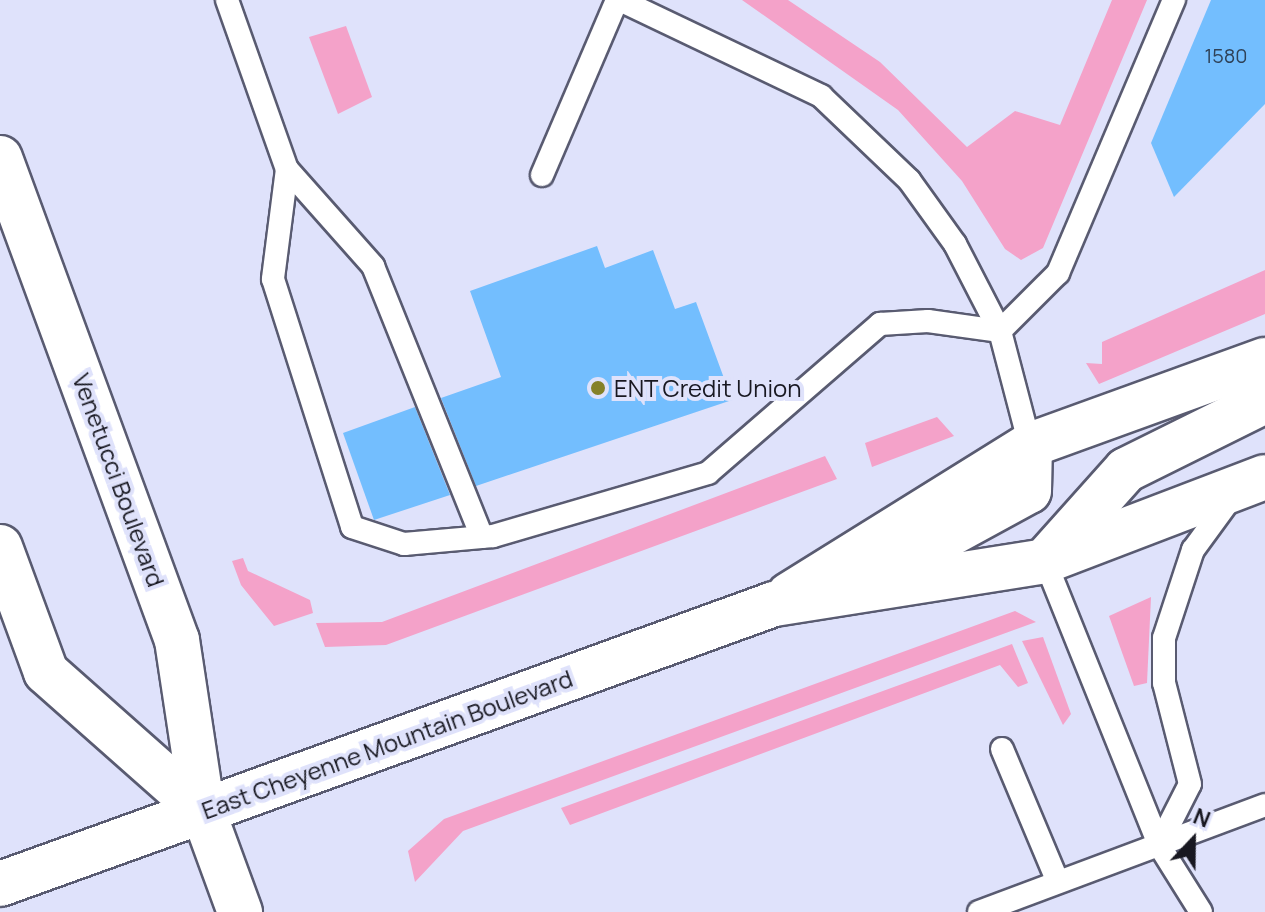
<!DOCTYPE html>
<style>
body{margin:0}
#map{position:relative;width:1265px;height:912px;overflow:hidden;background:#dfe2fb;font-family:Manrope,sans-serif}
div>[style]{position:absolute}
[style*='--x']{left:calc(var(--x)*1px);top:calc(var(--y)*1px);width:calc(var(--w)*1px);rotate:calc(var(--a)*1deg)}
.green>*{inset:0;background:#f4a2c9}
.building>*{inset:0;background:#73befe}
.roads{filter:drop-shadow(2px 0 #595b71) drop-shadow(-2px 0 #595b71) drop-shadow(0 2px #595b71) drop-shadow(0 -2px #595b71)}
.service>*{height:22px;margin:-11px;padding:0 11px;transform-origin:11px;border-radius:11px;background:#fff}
.minor>*{height:44px;margin:-22px;padding:0 22px;transform-origin:22px;border-radius:22px;background:#fff}
.tertiary>*{height:44px;margin:-22px;padding:0 22px;transform-origin:22px;border-radius:22px;background:#fff}
.primary>*{height:44px;margin:-22px;padding:0 22px;transform-origin:22px;border-radius:22px;background:#fff}
.dots>*{width:22px;height:22px;translate:-50% -50%;box-sizing:border-box;border:4px solid #dfe2fb;border-radius:50%}
span{translate:-50% -50%;white-space:nowrap;text-align:center;line-height:1.15;-webkit-text-stroke:8px #dfe2fb;paint-order:stroke}
.number-label{font-size:20px;color:#2f4258}
.number-label span{-webkit-text-stroke-width:0}
.poi-label{font-size:24px;color:#181821}
.left{translate:0 -50%;text-align:left}
.street-label{font-size:24px;color:#181821}
.north{position:absolute;left:1153px;top:800px;width:80px;height:80px;-webkit-text-stroke:6px #dfe2fb;paint-order:stroke;rotate:22deg;font-size:22px;font-weight:700;line-height:32px;text-align:center;color:#181821}
.north::after{content:'';display:block;margin:auto;width:28px;height:36px;background:#181821;clip-path:polygon(50% 0,100% 100%,50% 72%,0 100%)}
</style>
<div id="map">
<div class="green">
<div style="clip-path:polygon(742px 0,788px 0,880px 62px,967px 147px,1015px 111px,1060px 125px,1112px 0,1147px 0,1043px 248px,1021px 260px,1005px 249px,962px 181px,898px 110px)"></div>
<div style="clip-path:polygon(346px 26px,372px 97px,338px 114px,309px 37px)"></div>
<div style="clip-path:polygon(1265px 270px,1265px 314px,1099px 384px,1086px 363px,1102px 364px,1102px 342px)"></div>
<div style="clip-path:polygon(937px 417px,954px 436px,872px 467px,865px 443px)"></div>
<div style="clip-path:polygon(825px 456px,837px 479px,386px 645px,325px 647px,316px 623px,382px 622px)"></div>
<div style="clip-path:polygon(243px 558px,248px 571px,310px 600px,313px 613px,274px 626px,241px 585px,232px 561px)"></div>
<div style="clip-path:polygon(1151px 597px,1147px 683px,1134px 686px,1109px 616px)"></div>
<div style="clip-path:polygon(1015px 611px,1036px 622px,463px 831px,415px 882px,408px 851px,444px 819px)"></div>
<div style="clip-path:polygon(1043px 637px,1071px 714px,1063px 725px,1022px 641px)"></div>
<div style="clip-path:polygon(1012px 644px,1028px 683px,1018px 687px,1000px 665px,570px 825px,561px 808px)"></div>
</div>
<div class="building">
<div style="clip-path:polygon(1211px 0,1265px 0,1265px 104px,1174px 197px,1151px 143px)"></div>
<div style="clip-path:polygon(597px 246px,605px 268px,653px 250px,675px 309px,696px 302px,732px 400px,476px 486px,441px 398px,501px 377px,470px 291px)"></div>
<div style="clip-path:polygon(415px 407px,450px 495px,374px 520px,343px 433px)"></div>
</div>
<div class="roads">
<div class="service">
<div style="--x:227;--y:0;--w:179;--a:70.5"></div>
<div style="--x:287;--y:169;--w:130;--a:48.4"></div>
<div style="--x:373;--y:266;--w:292;--a:68.1"></div>
<div style="--x:620;--y:0;--w:223;--a:25.5"></div>
<div style="--x:821;--y:96;--w:122;--a:43.7"></div>
<div style="--x:909;--y:180;--w:79;--a:54.3"></div>
<div style="--x:955;--y:244;--w:98;--a:62.7"></div>
<div style="--x:1000;--y:331;--w:118;--a:75.3"></div>
<div style="--x:287;--y:169;--w:111;--a:97.3"></div>
<div style="--x:273;--y:279;--w:260;--a:72.3"></div>
<div style="--x:352;--y:527;--w:55;--a:18.1"></div>
<div style="--x:404;--y:544;--w:89;--a:-5.1"></div>
<div style="--x:493;--y:536;--w:224;--a:-16.3"></div>
<div style="--x:708;--y:473;--w:228;--a:-40.9"></div>
<div style="--x:880;--y:324;--w:48;--a:-3.6"></div>
<div style="--x:928;--y:321;--w:73;--a:7.9"></div>
<div style="--x:1000;--y:331;--w:82;--a:-45"></div>
<div style="--x:1058;--y:273;--w:297;--a:-67"></div>
<div style="--x:542;--y:175;--w:190;--a:-66.8"></div>
<div style="--x:1045;--y:561;--w:306;--a:68.1"></div>
<div style="--x:1159;--y:845;--w:79;--a:57.9"></div>
<div style="--x:1002;--y:749;--w:144;--a:67.2"></div>
<div style="--x:1159;--y:845;--w:68;--a:-63.1"></div>
<div style="--x:1190;--y:784;--w:104;--a:-104.4"></div>
<div style="--x:1164;--y:683;--w:45;--a:-90"></div>
<div style="--x:1164;--y:638;--w:93;--a:-71.8"></div>
<div style="--x:1193;--y:550;--w:64;--a:-53.8"></div>
<div style="--x:979;--y:912;--w:305;--a:-20.5"></div>
</div>
<div class="minor">
<div style="--x:1050;--y:555;--w:114;--a:-48.2"></div>
<div style="--x:1126;--y:470;--w:155;--a:-26.4"></div>
<div style="--x:875;--y:575;--w:175;--a:-28.6"></div>
<div style="--x:1029;--y:491;--w:46;--a:-88.8"></div>
<div style="--x:789;--y:595;--w:284;--a:-31.9"></div>
<div style="--x:1030;--y:445;--w:250;--a:-19.9"></div>
<div style="--x:203;--y:811;--w:607;--a:-19.93"></div>
<div style="--x:774;--y:604;--w:274;--a:-9"></div>
<div style="--x:1045;--y:561;--w:235;--a:-20.9"></div>
</div>
<div class="tertiary">
<div style="--x:0;--y:884;--w:216;--a:-19.8"></div>
</div>
<div class="primary">
<div style="--x:0;--y:158;--w:513;--a:69.84"></div>
<div style="--x:177;--y:640;--w:173;--a:81.4"></div>
<div style="--x:203;--y:811;--w:108;--a:69.9"></div>
<div style="--x:0;--y:547;--w:133;--a:69.8"></div>
<div style="--x:46;--y:672;--w:210;--a:41.5"></div>
</div>
</div>
<div class="dots">
<div style="left:598px;top:388px;background:#858129"></div>
</div>
<div class="number-label">
<span style="left:1226px;top:55px">1580</span>
</div>
<div class="poi-label">
<span class="left" style="left:614px;top:388px">ENT Credit Union</span>
</div>
<div class="street-label">
<span style="left:119px;top:480px;rotate:70deg">Venetucci Boulevard</span>
<span style="left:387px;top:744px;rotate:-20deg">East Cheyenne Mountain Boulevard</span>
</div>
<div class="north">N</div>
</div>
